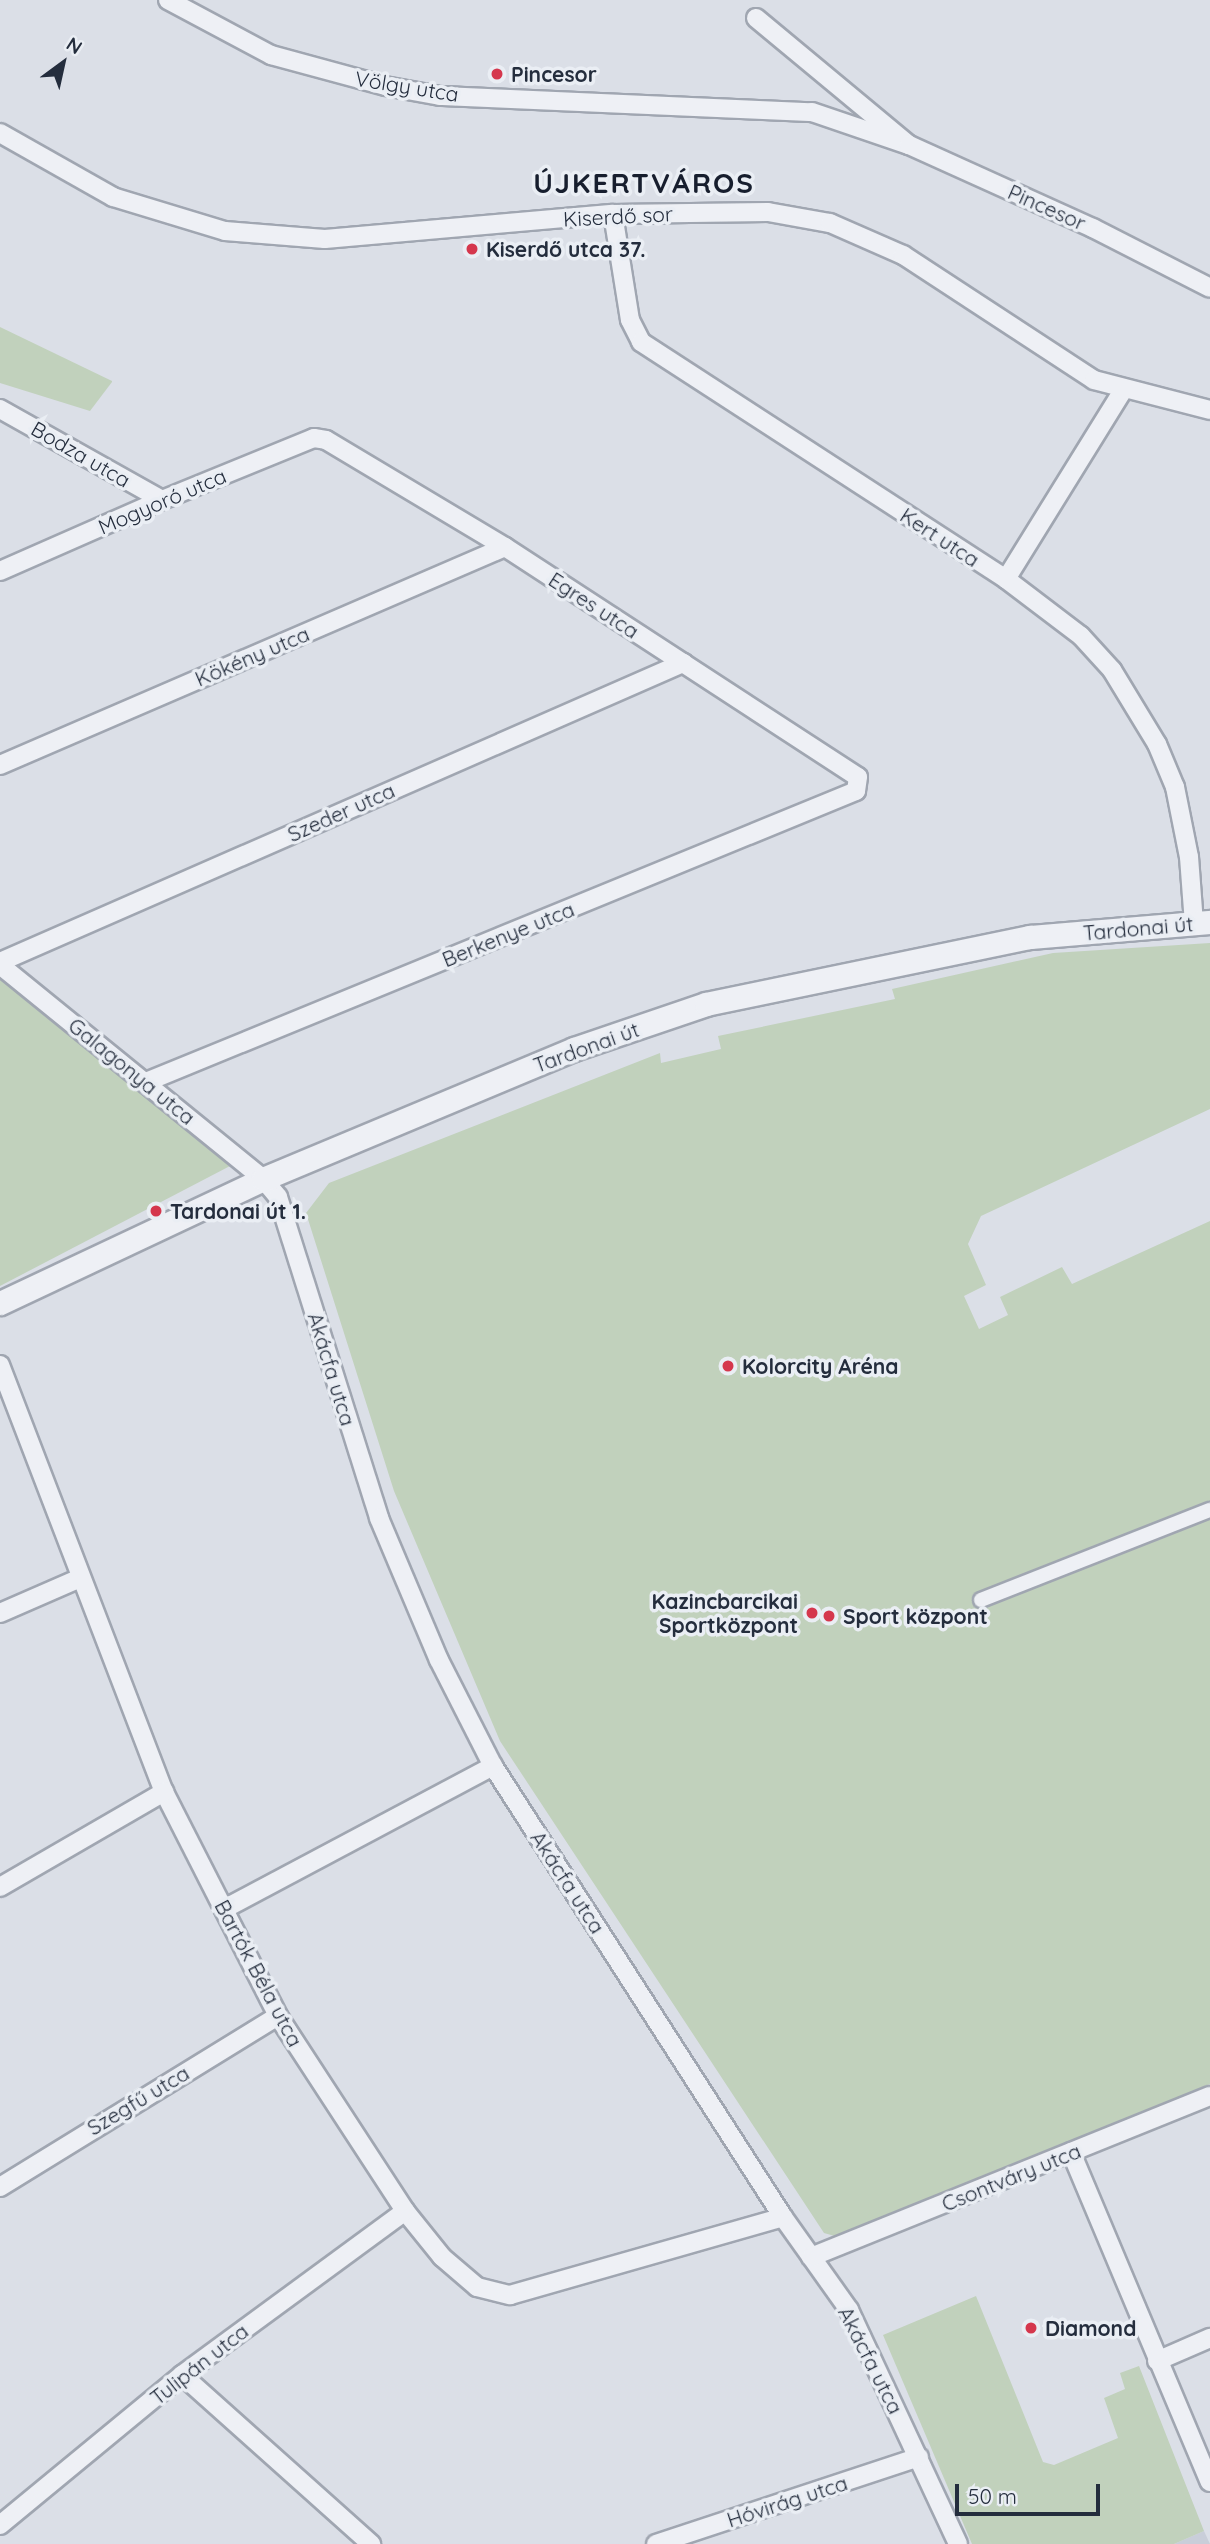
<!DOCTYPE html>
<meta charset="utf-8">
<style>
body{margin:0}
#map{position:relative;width:1210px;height:2544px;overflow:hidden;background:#dbdfe7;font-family:Quicksand,sans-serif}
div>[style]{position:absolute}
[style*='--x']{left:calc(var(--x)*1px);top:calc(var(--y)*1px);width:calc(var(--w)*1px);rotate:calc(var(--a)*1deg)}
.built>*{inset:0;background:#c9ced9}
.green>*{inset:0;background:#c1d1bc}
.roads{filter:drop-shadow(2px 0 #a0a6b1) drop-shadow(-2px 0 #a0a6b1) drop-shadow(0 2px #a0a6b1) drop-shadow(0 -2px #a0a6b1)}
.pedestrian>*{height:14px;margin:-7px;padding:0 7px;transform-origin:7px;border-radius:7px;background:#eef0f5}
.minor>*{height:18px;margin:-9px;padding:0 9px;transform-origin:9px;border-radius:9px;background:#eef0f5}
.tertiary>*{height:23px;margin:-11.5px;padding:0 11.5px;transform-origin:11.5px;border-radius:11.5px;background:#eef0f5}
.dots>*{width:19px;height:19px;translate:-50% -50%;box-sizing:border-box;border:4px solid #eaeef4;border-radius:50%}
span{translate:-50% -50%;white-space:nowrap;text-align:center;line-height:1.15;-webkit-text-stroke:7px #eaeef4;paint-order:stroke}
.poi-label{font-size:21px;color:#242d3d;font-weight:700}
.left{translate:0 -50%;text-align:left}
.right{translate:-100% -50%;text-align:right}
.street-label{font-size:21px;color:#242d3d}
.district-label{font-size:28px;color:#171e2e;font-weight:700;letter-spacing:2px}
.north{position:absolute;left:28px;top:28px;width:70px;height:70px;-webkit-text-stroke:5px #eaeef4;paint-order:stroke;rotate:33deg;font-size:19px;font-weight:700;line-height:28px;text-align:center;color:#242d3d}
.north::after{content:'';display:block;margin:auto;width:24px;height:32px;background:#242d3d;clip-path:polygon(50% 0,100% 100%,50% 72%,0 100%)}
.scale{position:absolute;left:955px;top:2484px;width:145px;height:32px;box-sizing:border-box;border:4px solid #242d3d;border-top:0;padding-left:9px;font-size:21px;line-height:24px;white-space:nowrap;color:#242d3d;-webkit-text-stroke:5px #eaeef4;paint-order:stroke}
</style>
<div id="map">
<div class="built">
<div style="clip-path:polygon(1204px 2531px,1210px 2544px,1174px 2544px)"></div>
</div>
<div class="green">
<div style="clip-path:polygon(0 327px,112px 381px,112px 382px,90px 411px,0 383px)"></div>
<div style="clip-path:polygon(1210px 943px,1210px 1109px,981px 1216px,968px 1244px,986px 1285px,964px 1296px,979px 1329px,1008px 1315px,1000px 1297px,1062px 1267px,1072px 1284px,1210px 1221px,1210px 2084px,838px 2237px,824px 2233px,500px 1741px,394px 1491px,306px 1213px,329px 1183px,660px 1053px,661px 1063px,721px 1049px,718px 1036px,895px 999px,892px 989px,1053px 953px)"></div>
<div style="clip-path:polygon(0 979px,230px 1166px,0 1286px)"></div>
<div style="clip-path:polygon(976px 2296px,1043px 2462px,1054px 2465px,1118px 2438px,1104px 2398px,1125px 2389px,1120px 2373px,1139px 2366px,1204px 2531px,1174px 2544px,972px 2544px,883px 2335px)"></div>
</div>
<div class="roads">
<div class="pedestrian">
<div style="--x:981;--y:1600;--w:246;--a:-21.5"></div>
</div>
<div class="minor">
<div style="--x:168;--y:0;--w:117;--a:28.1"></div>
<div style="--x:271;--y:55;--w:118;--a:15.2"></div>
<div style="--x:385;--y:86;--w:56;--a:10.3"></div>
<div style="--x:440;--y:96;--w:372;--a:2.5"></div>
<div style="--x:812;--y:112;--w:102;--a:18.8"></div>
<div style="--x:756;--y:18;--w:199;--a:39.7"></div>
<div style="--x:909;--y:145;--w:202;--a:24.3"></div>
<div style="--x:1093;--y:228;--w:131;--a:27.1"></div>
<div style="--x:0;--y:133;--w:130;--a:29.5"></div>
<div style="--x:113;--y:197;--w:117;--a:16.9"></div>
<div style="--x:225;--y:231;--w:100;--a:4.6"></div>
<div style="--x:325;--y:239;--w:289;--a:-5"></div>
<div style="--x:613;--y:214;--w:155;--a:-0.7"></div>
<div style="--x:768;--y:212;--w:63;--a:10.1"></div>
<div style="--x:830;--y:223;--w:80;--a:23.7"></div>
<div style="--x:903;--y:255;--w:228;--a:33.2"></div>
<div style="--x:1094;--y:380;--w:120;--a:14.5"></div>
<div style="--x:613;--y:214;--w:107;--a:80.9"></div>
<div style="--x:630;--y:320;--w:25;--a:63"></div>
<div style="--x:641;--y:342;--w:435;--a:33"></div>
<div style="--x:1006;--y:579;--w:94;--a:37.2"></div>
<div style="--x:1081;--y:636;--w:46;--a:47.6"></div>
<div style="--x:1112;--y:670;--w:87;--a:58.7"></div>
<div style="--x:1157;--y:744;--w:47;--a:67.3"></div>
<div style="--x:1175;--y:787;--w:71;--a:78.7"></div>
<div style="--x:1189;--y:857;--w:66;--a:85.7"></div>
<div style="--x:0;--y:409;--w:186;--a:29.3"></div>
<div style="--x:0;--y:571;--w:177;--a:-23.7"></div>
<div style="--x:162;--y:500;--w:164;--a:-22.2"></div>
<div style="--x:314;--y:438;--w:12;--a:9"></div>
<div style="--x:326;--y:440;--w:209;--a:30.9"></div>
<div style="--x:505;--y:547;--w:421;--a:33.1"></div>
<div style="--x:858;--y:777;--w:14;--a:98"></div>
<div style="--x:856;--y:791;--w:767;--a:157.71"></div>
<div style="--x:1006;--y:579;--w:224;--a:-58.2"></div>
<div style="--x:0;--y:765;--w:550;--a:-23.35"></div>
<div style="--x:0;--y:962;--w:746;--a:-23.64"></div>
<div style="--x:0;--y:965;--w:339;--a:39.1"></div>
<div style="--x:263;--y:1179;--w:23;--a:50"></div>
<div style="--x:278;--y:1197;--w:337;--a:72.5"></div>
<div style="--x:379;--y:1518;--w:154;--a:67.1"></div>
<div style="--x:439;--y:1660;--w:119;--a:63"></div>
<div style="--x:493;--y:1766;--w:536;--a:57.26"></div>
<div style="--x:783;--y:2217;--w:114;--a:54.6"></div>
<div style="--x:849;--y:2310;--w:258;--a:65"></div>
<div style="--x:0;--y:1365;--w:457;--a:69"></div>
<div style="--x:164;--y:1792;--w:251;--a:63"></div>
<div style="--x:278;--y:2016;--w:233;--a:56.9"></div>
<div style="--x:405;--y:2211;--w:59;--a:51.2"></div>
<div style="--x:442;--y:2257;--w:46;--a:40.6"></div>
<div style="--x:477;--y:2287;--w:34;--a:14"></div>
<div style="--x:510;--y:2295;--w:284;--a:-15.9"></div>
<div style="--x:0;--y:1613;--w:87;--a:-23.6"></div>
<div style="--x:0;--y:1887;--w:190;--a:-30.1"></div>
<div style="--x:224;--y:1909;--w:305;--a:-28"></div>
<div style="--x:1071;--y:2152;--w:358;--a:67.2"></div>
<div style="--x:0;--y:2187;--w:326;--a:-31.6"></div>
<div style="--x:811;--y:2257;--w:430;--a:-22"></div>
<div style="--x:1157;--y:2361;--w:58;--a:-23.5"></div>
<div style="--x:182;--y:2375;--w:254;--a:41.8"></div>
<div style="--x:0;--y:2525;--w:236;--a:-39.5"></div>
<div style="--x:182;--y:2375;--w:277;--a:-36.3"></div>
<div style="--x:656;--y:2544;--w:277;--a:-18.3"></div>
</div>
<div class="tertiary">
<div style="--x:0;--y:1303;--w:291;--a:-25.2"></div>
<div style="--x:263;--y:1179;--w:337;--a:-22.7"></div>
<div style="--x:574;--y:1049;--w:139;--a:-18.8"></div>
<div style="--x:706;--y:1004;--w:331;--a:-11.7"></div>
<div style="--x:1030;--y:937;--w:181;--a:-4.8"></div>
</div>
</div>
<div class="dots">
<div style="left:497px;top:74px;background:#d5374d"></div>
<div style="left:472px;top:249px;background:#d5374d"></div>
<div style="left:156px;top:1211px;background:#d5374d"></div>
<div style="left:728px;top:1366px;background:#d5374d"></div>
<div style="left:812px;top:1613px;background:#d5374d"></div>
<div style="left:829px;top:1616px;background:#d5374d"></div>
<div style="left:1031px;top:2328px;background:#d5374d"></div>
</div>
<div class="poi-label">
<span class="left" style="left:511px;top:74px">Pincesor</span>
<span class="left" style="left:486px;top:249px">Kiserdő utca 37.</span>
<span class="left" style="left:170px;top:1211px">Tardonai út 1.</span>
<span class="left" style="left:742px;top:1366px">Kolorcity Aréna</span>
<span class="right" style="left:798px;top:1613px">Kazincbarcikai<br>Sportközpont</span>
<span class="left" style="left:843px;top:1616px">Sport központ</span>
<span class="left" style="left:1045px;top:2328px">Diamond</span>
</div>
<div class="street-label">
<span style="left:407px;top:86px;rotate:9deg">Völgy utca</span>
<span style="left:1047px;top:207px;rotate:24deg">Pincesor</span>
<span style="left:618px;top:216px;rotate:-3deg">Kiserdő sor</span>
<span style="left:81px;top:454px;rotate:30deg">Bodza utca</span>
<span style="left:162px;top:501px;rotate:-23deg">Mogyoró utca</span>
<span style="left:940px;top:537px;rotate:33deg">Kert utca</span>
<span style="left:594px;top:605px;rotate:33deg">Egres utca</span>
<span style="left:252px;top:656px;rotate:-23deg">Kökény utca</span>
<span style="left:341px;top:812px;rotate:-24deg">Szeder utca</span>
<span style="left:1138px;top:928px;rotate:-5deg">Tardonai út</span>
<span style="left:508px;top:934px;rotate:-22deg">Berkenye utca</span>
<span style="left:586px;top:1047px;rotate:-20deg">Tardonai út</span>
<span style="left:132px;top:1071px;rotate:39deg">Galagonya utca</span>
<span style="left:332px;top:1369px;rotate:73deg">Akácfa utca</span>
<span style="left:568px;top:1882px;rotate:57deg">Akácfa utca</span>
<span style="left:259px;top:1973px;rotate:62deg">Bartók Béla utca</span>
<span style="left:138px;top:2100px;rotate:-31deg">Szegfű utca</span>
<span style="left:1011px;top:2177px;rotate:-22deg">Csontváry utca</span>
<span style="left:871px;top:2360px;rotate:63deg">Akácfa utca</span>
<span style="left:199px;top:2364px;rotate:-38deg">Tulipán utca</span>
<span style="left:787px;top:2501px;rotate:-18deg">Hóvirág utca</span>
</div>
<div class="district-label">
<span style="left:644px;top:183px">ÚJKERTVÁROS</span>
</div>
<div class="north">N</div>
<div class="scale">50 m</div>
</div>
